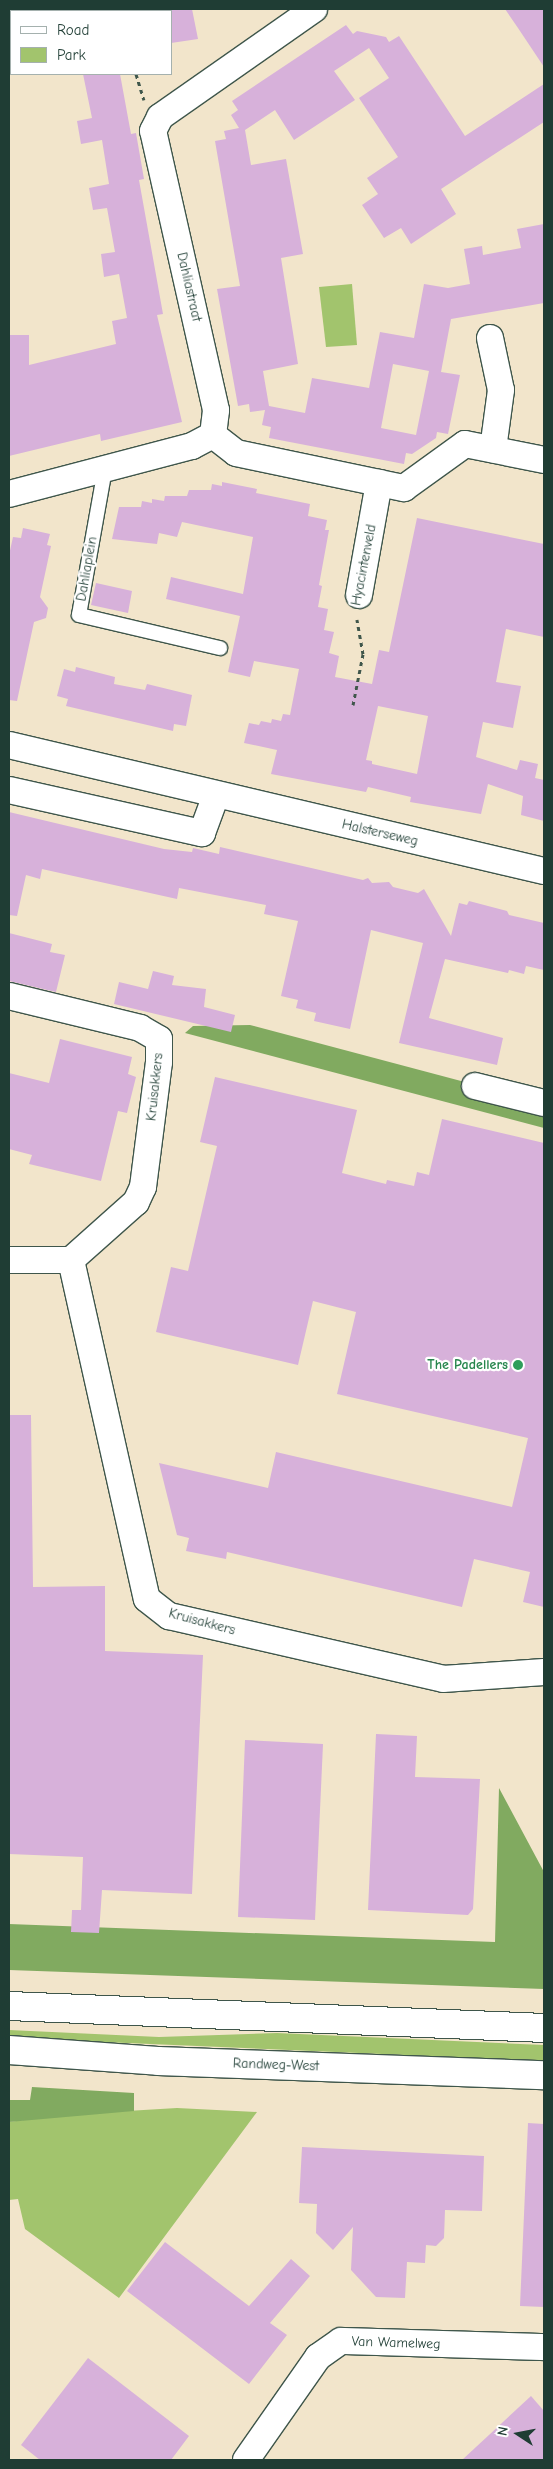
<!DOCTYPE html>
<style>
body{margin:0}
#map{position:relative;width:553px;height:2469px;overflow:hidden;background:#f2e5cb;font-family:"Comic Neue",sans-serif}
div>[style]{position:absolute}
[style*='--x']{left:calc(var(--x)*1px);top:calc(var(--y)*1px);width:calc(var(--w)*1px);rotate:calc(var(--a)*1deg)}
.green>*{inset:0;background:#a2c46d}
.forest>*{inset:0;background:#81aa60}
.building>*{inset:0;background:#d7b1da}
.path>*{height:3px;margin-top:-1.5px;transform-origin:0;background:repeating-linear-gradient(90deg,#3f564b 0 4px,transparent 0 8px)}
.roads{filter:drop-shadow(1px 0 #3f564b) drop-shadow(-1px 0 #3f564b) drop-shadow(0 1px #3f564b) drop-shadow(0 -1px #3f564b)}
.service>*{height:14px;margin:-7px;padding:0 7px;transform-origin:7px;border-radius:7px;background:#fff}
.minor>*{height:26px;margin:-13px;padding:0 13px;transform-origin:13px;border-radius:13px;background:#fff}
.primary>*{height:28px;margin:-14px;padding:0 14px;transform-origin:14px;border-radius:14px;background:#fff}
.dots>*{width:14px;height:14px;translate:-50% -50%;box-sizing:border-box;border:2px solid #fff;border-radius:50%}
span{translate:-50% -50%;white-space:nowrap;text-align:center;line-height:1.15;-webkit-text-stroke:4.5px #fff;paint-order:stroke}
.street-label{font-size:14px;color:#1f3d34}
.leisure-label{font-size:14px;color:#27864d;font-weight:700}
.right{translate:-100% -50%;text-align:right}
.frame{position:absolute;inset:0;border:10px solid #1f3d34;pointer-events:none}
.legend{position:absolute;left:10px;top:10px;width:162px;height:65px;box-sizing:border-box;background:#fff;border:1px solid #a5b1ae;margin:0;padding:6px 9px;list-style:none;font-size:15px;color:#1f3d34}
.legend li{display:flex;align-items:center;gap:10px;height:25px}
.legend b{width:25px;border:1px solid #a5b1ae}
.north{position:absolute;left:493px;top:2409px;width:50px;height:50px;-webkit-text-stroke:4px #fff;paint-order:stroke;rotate:281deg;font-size:14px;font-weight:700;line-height:20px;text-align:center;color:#1f3d34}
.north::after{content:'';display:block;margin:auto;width:18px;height:22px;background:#1f3d34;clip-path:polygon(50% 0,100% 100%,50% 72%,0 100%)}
</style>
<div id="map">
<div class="green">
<div style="clip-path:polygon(352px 284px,357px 345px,326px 347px,319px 287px)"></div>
<div style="clip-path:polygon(9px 2030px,159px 2037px,277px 2033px,544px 2045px,544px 2061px,9px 2038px)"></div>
<div style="clip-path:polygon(177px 2108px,257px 2112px,119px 2298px,25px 2229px,18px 2199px,9px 2200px,9px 2122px,60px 2115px)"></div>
</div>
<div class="forest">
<div style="clip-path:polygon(250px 1025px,544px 1103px,544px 1128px,185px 1033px,193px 1026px)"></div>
<div style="clip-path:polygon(499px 1788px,544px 1872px,544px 1989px,9px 1970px,9px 1924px,495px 1942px)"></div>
<div style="clip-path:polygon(32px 2087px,134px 2093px,134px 2111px,9px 2122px,9px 2100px,30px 2100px)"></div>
</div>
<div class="building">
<div style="clip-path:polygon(171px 9px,192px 9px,198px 39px,171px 43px)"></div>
<div style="clip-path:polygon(505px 9px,544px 9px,544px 67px,518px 28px)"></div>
<div style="clip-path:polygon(evenodd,346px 25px,353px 34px,357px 31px,386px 37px,389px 42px,399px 36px,465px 136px,544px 84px,544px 122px,441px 189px,456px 214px,411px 244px,401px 228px,384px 238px,362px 205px,378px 194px,367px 178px,398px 157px,359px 98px,389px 78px,369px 48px,334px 71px,355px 100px,294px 140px,275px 110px,245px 130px,251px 165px,286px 159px,303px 254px,281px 258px,298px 364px,263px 371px,269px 406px,305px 413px,312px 378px,369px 388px,380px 332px,414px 338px,424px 284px,448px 288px,470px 284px,464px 249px,482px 246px,483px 255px,521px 248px,517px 229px,544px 224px,544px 303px,451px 319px,441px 372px,460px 375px,448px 434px,437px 432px,436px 438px,412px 454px,406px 453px,404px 464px,269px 438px,271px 427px,262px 425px,265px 410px,250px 412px,249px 404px,238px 406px,217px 289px,240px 286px,215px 141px,226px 139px,224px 131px,239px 128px,231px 115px,238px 110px,232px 101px,346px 25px,393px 364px,429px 371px,416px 435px,381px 428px,393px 364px)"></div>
<div style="clip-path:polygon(83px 74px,120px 74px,131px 134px,136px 133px,144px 179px,139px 180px,163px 314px,157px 315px,182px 422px,101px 441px,100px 434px,9px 456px,9px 335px,29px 335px,29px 365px,116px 344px,112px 321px,127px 318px,119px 274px,104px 277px,101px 254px,115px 252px,107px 208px,93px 210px,89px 188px,109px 184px,102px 140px,81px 144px,77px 121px,92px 118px)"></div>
<div style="clip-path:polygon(evenodd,222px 482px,257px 489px,256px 493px,310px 504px,308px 516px,327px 520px,325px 530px,329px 530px,319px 585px,322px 586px,318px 607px,328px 609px,324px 630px,334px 632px,329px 653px,339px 656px,335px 677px,372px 684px,379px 650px,389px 652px,417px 518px,544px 544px,544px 637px,506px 629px,496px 682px,521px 686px,513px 728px,483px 722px,476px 757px,517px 770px,520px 760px,538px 764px,535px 778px,544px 780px,544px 821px,521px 815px,523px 796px,488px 784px,481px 814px,410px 802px,411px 797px,368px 787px,366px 792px,271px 774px,277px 750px,244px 743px,249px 723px,259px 725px,261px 721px,271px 723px,272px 719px,281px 721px,283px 714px,290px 715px,299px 669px,254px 661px,250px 677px,228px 672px,240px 616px,166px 599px,171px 577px,243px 594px,253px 537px,182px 522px,177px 537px,159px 533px,157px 544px,112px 539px,119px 507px,141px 507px,142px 501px,152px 503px,152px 499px,164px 501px,165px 496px,187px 496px,189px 490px,211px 490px,212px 484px,222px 486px,222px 482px,378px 706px,428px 716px,417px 774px,372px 764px,372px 761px,366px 760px,378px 706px)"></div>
<div style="clip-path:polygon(23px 528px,50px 534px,47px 545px,51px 546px,40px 597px,48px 608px,46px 618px,34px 622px,17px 701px,9px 700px,9px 555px,13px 537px,21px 538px)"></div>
<div style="clip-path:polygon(96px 583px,132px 591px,128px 613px,91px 605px)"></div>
<div style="clip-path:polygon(76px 667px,115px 677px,114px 684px,145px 690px,147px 684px,192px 695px,186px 726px,174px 724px,173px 731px,66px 706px,68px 699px,57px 696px,64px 669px,75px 672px)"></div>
<div style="clip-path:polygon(9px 812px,164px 849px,192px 852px,193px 848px,219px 854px,220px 847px,363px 880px,368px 878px,372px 883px,389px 882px,393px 887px,418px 893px,424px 889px,451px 936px,459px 903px,467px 905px,469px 901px,507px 911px,509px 915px,544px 923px,544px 970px,526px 966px,524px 974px,509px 970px,508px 973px,445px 959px,429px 1018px,503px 1038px,497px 1065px,399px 1043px,423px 943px,371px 930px,350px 1029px,314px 1021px,316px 1013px,296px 1008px,298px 1000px,281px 996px,298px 921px,264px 914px,266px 905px,179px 888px,177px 899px,42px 869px,40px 879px,26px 875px,17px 916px,9px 915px)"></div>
<div style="clip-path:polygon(9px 933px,52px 944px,50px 952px,65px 955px,56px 992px,9px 981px)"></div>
<div style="clip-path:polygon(153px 971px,174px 976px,172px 985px,206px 989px,204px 1007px,235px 1015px,231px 1032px,114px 1004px,119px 982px,148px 989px)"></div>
<div style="clip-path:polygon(60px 1039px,132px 1057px,128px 1074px,136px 1077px,127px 1113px,118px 1111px,101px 1181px,29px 1164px,32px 1155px,9px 1149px,9px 1073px,49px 1083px)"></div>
<div style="clip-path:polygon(215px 1077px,357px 1110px,342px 1173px,386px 1184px,387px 1180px,414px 1186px,417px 1172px,429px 1175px,442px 1119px,544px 1143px,544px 1607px,523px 1602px,530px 1572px,474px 1559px,462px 1607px,227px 1552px,226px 1559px,186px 1551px,189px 1538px,177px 1535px,159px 1463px,268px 1488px,276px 1452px,512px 1507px,528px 1438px,337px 1394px,356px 1312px,313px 1301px,298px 1365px,156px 1332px,171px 1267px,188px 1271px,217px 1146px,200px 1142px)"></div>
<div style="clip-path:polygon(9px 1415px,31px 1415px,33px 1587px,105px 1586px,105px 1651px,203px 1655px,192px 1894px,102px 1890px,99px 1933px,71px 1932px,72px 1910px,81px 1910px,83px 1857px,9px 1854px)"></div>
<div style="clip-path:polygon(376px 1734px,417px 1736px,415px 1777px,480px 1779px,473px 1909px,468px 1915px,368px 1910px)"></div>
<div style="clip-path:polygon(245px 1740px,323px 1744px,315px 1920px,238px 1917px)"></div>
<div style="clip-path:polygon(528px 2123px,544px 2124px,544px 2307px,520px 2306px)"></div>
<div style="clip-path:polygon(302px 2147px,484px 2156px,482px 2211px,445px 2210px,444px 2238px,436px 2246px,426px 2245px,425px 2263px,407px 2262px,405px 2298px,376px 2297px,351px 2270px,353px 2227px,333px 2250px,316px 2233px,317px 2204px,299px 2203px)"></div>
<div style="clip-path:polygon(165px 2242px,249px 2306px,291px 2259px,310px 2276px,270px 2323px,287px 2335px,249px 2384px,127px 2291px)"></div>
<div style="clip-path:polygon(88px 2358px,189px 2436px,171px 2460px,40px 2460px,21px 2445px)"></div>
<div style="clip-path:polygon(531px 2396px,544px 2411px,544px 2460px,462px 2460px)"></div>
</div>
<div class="path">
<div style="--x:117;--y:9;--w:2;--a:63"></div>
<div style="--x:136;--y:74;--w:27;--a:73"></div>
<div style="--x:353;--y:705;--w:52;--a:-78.9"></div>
<div style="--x:363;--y:654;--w:35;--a:-100"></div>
</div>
<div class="roads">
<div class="service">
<div style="--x:105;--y:469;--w:148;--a:100.1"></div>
<div style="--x:79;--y:615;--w:145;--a:13.2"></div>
</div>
<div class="minor">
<div style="--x:490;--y:338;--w:53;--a:78.1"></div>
<div style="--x:501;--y:390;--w:60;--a:97.7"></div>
<div style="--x:213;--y:435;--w:29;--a:38"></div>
<div style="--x:236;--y:453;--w:172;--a:11.8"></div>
<div style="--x:404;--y:488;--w:75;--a:-35.8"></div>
<div style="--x:465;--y:444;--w:81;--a:11.4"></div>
<div style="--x:9;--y:494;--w:189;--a:-14.7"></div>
<div style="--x:192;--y:446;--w:24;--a:-28"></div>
<div style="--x:213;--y:435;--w:25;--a:-83"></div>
<div style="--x:216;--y:410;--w:286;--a:-102.7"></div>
<div style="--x:153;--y:131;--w:16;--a:-63"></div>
<div style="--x:160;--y:117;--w:188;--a:-35"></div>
<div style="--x:359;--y:595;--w:114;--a:-79.9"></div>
<div style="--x:9;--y:745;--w:550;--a:13.25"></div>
<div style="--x:9;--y:790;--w:198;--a:12.6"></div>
<div style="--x:202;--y:833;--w:40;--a:-69.8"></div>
<div style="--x:9;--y:996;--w:135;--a:13.7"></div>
<div style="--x:140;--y:1028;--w:22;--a:30"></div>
<div style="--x:159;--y:1039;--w:23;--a:90"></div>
<div style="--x:159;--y:1062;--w:126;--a:97.3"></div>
<div style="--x:143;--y:1187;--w:17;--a:115"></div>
<div style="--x:136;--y:1202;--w:87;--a:138.3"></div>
<div style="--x:71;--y:1260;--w:347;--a:77.4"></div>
<div style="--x:147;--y:1599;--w:28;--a:38"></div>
<div style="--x:169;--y:1616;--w:281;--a:12.9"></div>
<div style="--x:443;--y:1679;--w:101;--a:-4"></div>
<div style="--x:475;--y:1086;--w:71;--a:13.8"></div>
<div style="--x:9;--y:1260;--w:62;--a:0"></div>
<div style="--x:246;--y:2460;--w:126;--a:-55"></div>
<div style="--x:318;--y:2357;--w:28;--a:-35"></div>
<div style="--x:341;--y:2341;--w:203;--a:1.7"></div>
</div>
<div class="primary">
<div style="--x:9;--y:2006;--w:535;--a:2.35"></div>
<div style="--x:9;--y:2050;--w:149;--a:4.2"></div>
<div style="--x:158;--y:2061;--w:386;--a:2.1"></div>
</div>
</div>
<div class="dots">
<div style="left:518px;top:1365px;background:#2e9e5b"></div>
</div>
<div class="street-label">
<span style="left:189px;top:287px;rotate:77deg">Dahliastraat</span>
<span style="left:364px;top:565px;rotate:-79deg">Hyacintenveld</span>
<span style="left:87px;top:569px;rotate:-80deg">Dahliaplein</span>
<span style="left:380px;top:833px;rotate:13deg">Halsterseweg</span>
<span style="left:155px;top:1087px;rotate:-84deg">Kruisakkers</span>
<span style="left:202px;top:1622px;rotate:15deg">Kruisakkers</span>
<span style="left:276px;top:2065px;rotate:2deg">Randweg-West</span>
<span style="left:396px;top:2343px;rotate:2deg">Van Wamelweg</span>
</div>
<div class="leisure-label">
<span class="right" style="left:508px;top:1365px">The Padellers</span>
</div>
<div class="frame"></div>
<ul class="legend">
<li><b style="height:6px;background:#fff"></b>Road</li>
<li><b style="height:14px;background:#a2c46d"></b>Park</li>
</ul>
<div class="north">N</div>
</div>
